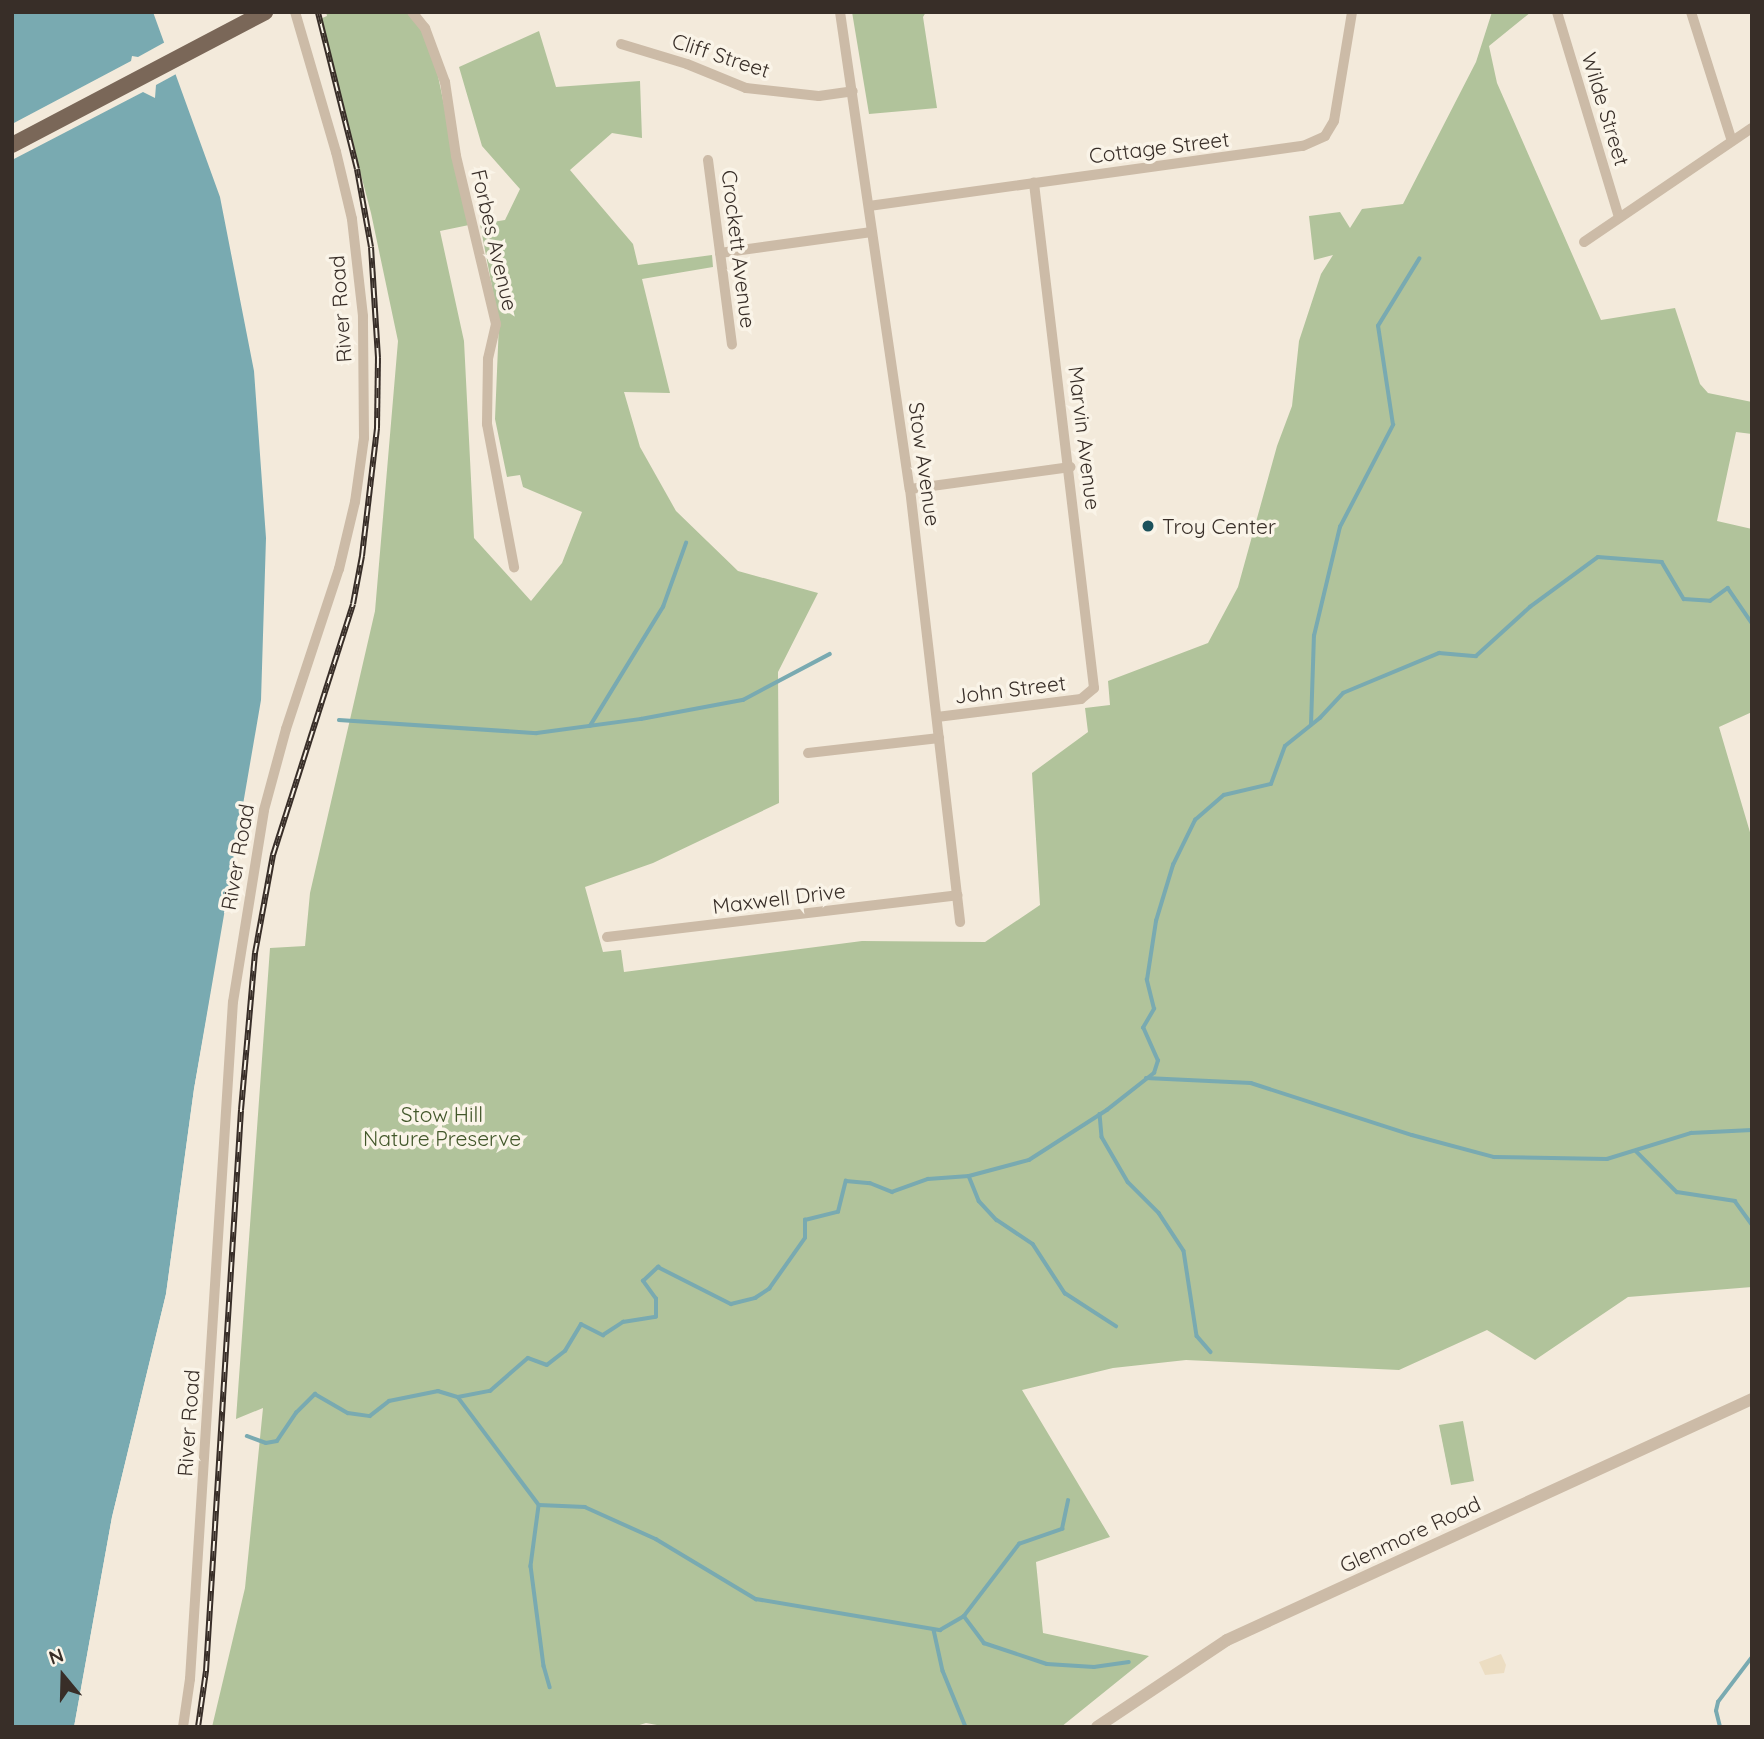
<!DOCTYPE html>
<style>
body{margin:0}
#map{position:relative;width:1764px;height:1739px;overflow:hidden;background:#f3eadb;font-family:Quicksand,sans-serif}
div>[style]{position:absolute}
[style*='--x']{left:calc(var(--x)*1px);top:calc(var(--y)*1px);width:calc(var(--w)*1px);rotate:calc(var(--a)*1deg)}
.green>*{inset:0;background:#b1c39b}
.plaza>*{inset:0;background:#ecddc2}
.water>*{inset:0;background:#79aab1}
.pier>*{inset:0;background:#f3eadb}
.stream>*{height:3.5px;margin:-1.75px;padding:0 1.75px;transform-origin:1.75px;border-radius:1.75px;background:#79aab1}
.minor>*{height:10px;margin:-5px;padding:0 5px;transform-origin:5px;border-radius:5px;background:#ccbba7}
.tertiary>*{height:12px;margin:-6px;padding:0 6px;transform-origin:6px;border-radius:6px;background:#ccbba7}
.primary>*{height:16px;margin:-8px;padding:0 8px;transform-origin:8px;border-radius:8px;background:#7a6758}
.rail>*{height:6px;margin-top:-3px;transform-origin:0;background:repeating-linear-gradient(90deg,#faf4e8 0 10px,#382e28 0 20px);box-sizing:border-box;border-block:2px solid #382e28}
.dots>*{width:19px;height:19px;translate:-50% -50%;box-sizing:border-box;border:4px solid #faf4e8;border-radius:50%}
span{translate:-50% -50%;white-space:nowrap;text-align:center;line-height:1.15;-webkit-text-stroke:7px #faf4e8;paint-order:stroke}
.street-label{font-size:21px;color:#382e28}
.poi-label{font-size:21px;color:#382e28}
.left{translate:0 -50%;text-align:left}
.park-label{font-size:21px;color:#42572a}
.frame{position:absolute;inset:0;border:14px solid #382e28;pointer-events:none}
.north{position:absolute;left:28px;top:1641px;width:70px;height:70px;-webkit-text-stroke:5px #faf4e8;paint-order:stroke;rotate:341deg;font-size:19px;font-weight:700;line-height:28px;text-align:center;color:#382e28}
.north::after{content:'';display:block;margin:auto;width:24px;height:32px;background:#382e28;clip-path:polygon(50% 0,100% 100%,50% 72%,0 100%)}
</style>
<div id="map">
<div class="green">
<div style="clip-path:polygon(326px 12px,406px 12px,422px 29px,438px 76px,469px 225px,440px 231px,464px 341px,474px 538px,531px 601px,562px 563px,582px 512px,523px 487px,520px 475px,507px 477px,495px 419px,499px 323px,480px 224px,505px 220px,520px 189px,482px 146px,459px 67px,539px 31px,556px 87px,640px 81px,642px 138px,612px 133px,570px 170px,633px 244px,638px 265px,712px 255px,713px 267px,642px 279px,670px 393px,624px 392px,640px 447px,676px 511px,738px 571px,818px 593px,778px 672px,779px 803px,653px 863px,585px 887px,603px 952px,621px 950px,624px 972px,862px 941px,985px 942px,1040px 905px,1032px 773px,1088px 732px,1085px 708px,1110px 705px,1108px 681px,1208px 643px,1238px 587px,1277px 446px,1292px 406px,1299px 341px,1321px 274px,1333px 255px,1314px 260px,1309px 216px,1340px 212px,1350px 228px,1362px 209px,1403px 204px,1476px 62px,1492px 12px,1531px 12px,1489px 46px,1497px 83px,1601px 320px,1675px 308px,1700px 384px,1708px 393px,1752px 402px,1752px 434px,1736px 432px,1717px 521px,1752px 529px,1752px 712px,1719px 727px,1752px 839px,1752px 1287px,1628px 1297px,1535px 1360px,1487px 1330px,1399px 1370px,1186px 1360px,1113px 1368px,1022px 1390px,1110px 1537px,1036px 1562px,1043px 1633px,1149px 1656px,1061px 1727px,668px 1727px,646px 1723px,633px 1727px,212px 1727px,245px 1588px,263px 1408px,236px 1419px,270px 948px,305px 946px,310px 893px,375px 611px,398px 341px,371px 213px,320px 19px,327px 16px)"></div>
<div style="clip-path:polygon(852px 12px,926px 12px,923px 17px,937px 108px,869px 114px)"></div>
<div style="clip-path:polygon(1463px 1421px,1474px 1481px,1451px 1485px,1439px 1425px)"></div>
</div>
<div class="plaza">
<div style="clip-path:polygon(1501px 1654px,1506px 1665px,1504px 1673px,1485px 1675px,1479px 1662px)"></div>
</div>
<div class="water">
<div style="clip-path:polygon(12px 12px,153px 12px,220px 197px,254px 371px,266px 538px,261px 700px,194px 1089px,166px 1294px,112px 1517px,74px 1727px,12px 1727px)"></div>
</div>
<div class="pier">
<div style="clip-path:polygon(167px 41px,178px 73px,156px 85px,155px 98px,143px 92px,12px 160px,12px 124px,131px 61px,132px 56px,138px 57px)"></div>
<div style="clip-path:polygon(238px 843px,242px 843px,198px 1089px,169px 1294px,116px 1518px,78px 1727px,74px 1727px,112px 1517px,166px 1294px,194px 1089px)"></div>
</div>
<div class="stream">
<div style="--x:339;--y:720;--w:198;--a:3.8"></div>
<div style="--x:537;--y:733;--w:105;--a:-7.7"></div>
<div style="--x:641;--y:719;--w:104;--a:-10.6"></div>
<div style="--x:743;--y:700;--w:98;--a:-27.9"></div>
<div style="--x:1311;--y:725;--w:89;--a:-88.1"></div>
<div style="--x:1314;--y:636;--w:112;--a:-76.6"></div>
<div style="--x:1340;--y:527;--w:115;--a:-62.5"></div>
<div style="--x:1393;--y:425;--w:100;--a:-98.6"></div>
<div style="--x:1378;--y:326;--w:79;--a:-58.5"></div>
<div style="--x:590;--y:726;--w:140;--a:-58.5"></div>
<div style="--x:663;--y:607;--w:68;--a:-70.2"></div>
<div style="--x:1146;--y:1078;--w:105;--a:2.7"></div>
<div style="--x:1251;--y:1083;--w:169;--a:17.9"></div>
<div style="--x:1412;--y:1135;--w:85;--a:15"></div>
<div style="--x:1494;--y:1157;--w:113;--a:1"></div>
<div style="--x:1607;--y:1159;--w:88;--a:-17.2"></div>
<div style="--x:1691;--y:1133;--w:61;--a:-2.8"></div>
<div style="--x:1100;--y:1114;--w:23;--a:85"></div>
<div style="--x:1102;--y:1137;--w:52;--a:60"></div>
<div style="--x:1128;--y:1182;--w:44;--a:45"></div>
<div style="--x:1159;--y:1213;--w:45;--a:56.7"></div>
<div style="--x:1184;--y:1251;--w:86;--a:81.3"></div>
<div style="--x:1197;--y:1336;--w:21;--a:49"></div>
<div style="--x:1636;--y:1151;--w:58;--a:45"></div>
<div style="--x:1677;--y:1192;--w:59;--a:8.8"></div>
<div style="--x:1735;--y:1201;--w:29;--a:54"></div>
<div style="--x:969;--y:1176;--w:27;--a:68"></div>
<div style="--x:979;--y:1201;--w:26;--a:47"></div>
<div style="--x:997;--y:1220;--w:43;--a:33.7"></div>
<div style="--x:1033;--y:1244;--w:59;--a:56.9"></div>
<div style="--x:1065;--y:1293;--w:61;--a:32.9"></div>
<div style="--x:458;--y:1397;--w:135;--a:53.1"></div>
<div style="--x:539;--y:1505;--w:46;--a:2.5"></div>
<div style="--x:585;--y:1507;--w:78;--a:24.3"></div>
<div style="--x:656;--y:1539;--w:117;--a:31"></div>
<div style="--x:756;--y:1599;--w:187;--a:9.6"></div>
<div style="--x:940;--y:1630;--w:28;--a:-30"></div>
<div style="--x:964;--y:1616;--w:91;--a:-52.6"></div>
<div style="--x:1019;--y:1544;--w:46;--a:-19.2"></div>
<div style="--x:1062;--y:1529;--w:29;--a:-78"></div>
<div style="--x:247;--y:1436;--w:20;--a:20"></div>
<div style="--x:266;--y:1443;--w:11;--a:-10"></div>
<div style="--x:277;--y:1441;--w:34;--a:-56"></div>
<div style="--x:296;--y:1413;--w:27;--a:-45"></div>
<div style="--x:315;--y:1394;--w:38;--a:30"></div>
<div style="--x:348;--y:1413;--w:22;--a:8"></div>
<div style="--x:370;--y:1416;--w:24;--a:-38"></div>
<div style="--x:389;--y:1401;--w:50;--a:-11.5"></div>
<div style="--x:438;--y:1391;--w:21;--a:17"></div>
<div style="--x:458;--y:1397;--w:33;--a:-11"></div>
<div style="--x:490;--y:1391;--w:50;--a:-41"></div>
<div style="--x:528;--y:1358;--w:20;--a:20"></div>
<div style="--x:547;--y:1365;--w:23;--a:-38"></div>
<div style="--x:565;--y:1351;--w:31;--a:-59"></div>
<div style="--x:581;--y:1324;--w:25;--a:27"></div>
<div style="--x:603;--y:1335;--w:24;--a:-33"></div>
<div style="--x:623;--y:1322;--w:33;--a:-9"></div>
<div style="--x:656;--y:1317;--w:18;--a:-90"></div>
<div style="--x:656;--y:1299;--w:22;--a:-126"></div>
<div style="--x:643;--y:1281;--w:21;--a:-43"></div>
<div style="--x:658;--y:1267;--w:82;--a:26.9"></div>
<div style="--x:731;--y:1304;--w:25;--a:-14"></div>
<div style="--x:755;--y:1298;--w:17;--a:-33"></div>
<div style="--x:769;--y:1289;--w:62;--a:-54.8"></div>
<div style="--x:805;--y:1238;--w:18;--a:-90"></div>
<div style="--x:805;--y:1220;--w:34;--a:-14"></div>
<div style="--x:838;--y:1212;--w:32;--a:-76"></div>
<div style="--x:846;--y:1181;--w:24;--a:5"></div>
<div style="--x:870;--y:1183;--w:24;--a:22"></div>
<div style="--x:892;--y:1192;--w:38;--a:-20"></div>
<div style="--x:928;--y:1179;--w:41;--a:-4.2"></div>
<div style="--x:969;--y:1176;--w:62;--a:-14.9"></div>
<div style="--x:1029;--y:1160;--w:93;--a:-32.7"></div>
<div style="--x:1107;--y:1110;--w:60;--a:-38.2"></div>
<div style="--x:1154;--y:1073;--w:13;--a:-72"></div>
<div style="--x:1158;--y:1061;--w:36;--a:-114"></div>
<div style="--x:1143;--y:1028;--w:22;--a:-60"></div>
<div style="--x:1154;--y:1009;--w:30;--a:-104"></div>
<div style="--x:1147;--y:980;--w:60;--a:-81.3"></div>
<div style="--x:1156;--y:921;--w:59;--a:-73.1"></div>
<div style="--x:1173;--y:865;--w:50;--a:-63.9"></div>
<div style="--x:1195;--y:820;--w:38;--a:-41"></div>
<div style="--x:1224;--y:795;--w:48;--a:-13.2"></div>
<div style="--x:1271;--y:784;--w:40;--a:-69.8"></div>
<div style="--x:1285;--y:746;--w:45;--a:-38.7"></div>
<div style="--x:1320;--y:718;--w:34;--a:-47"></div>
<div style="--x:1343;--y:693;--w:104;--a:-22.6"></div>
<div style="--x:1439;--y:653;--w:37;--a:5"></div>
<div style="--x:1476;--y:656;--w:73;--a:-42.2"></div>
<div style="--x:1530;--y:607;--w:84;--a:-36.3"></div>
<div style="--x:1598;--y:557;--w:64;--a:4.5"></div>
<div style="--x:1662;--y:562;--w:43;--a:59.3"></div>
<div style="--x:1684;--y:599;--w:26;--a:4"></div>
<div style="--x:1710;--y:601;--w:22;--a:-36"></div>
<div style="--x:1728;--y:588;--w:42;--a:55.6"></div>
<div style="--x:539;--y:1506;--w:61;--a:97.6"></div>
<div style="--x:531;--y:1566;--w:101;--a:82.6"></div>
<div style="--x:544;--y:1666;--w:22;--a:74"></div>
<div style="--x:964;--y:1616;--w:34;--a:53"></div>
<div style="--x:984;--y:1643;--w:66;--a:18.4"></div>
<div style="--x:1047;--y:1664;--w:47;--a:3.7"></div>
<div style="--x:1094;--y:1667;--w:35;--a:-8"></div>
<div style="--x:934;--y:1630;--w:42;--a:77.6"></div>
<div style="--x:943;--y:1671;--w:61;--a:67.7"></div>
<div style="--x:1720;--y:1727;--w:16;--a:-104"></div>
<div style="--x:1716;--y:1711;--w:9;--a:-77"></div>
<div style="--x:1718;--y:1702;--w:56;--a:-52.9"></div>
</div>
<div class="minor">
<div style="--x:412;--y:12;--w:21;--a:51"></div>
<div style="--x:425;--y:28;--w:58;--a:69.7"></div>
<div style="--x:445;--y:82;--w:75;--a:81.5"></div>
<div style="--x:456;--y:156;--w:173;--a:76.6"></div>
<div style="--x:496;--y:324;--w:36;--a:103"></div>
<div style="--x:488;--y:359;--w:65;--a:90.9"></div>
<div style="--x:487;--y:424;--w:146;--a:79.3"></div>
<div style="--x:840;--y:12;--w:482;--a:81.7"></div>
<div style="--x:910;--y:489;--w:436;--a:83.4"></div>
<div style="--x:1557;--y:12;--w:214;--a:73.2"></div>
<div style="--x:1691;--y:12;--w:135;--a:72.4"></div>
<div style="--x:621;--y:44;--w:69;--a:16.9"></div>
<div style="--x:687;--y:64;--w:64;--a:22.1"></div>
<div style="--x:746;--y:88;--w:73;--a:6.3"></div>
<div style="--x:819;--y:96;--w:34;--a:-8"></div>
<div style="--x:708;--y:160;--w:186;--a:82.6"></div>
<div style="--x:869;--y:206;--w:438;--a:-7.9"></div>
<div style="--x:1303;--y:146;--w:24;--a:-24"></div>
<div style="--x:1325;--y:136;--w:17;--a:-59"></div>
<div style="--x:1334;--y:121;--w:110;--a:-80.6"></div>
<div style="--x:1584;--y:242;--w:203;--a:-34.2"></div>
<div style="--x:720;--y:253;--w:153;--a:-7.9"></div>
<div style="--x:910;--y:489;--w:162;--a:-7.8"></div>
<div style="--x:937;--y:717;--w:145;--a:-7.1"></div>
<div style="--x:1081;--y:699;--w:17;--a:-40"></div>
<div style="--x:1094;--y:688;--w:509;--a:-96.78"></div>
<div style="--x:808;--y:753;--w:132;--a:-6.5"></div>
<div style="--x:607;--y:937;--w:353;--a:-6.8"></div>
<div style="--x:183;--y:1727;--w:49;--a:-81.7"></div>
<div style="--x:190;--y:1679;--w:678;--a:-86.37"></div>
<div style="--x:233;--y:1002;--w:194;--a:-80.8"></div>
<div style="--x:264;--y:810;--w:84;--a:-74.8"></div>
<div style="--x:286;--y:729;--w:169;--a:-71.7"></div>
<div style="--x:339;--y:569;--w:69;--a:-76.6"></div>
<div style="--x:355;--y:502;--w:65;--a:-82"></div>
<div style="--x:364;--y:438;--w:122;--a:-90.5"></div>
<div style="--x:363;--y:316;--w:98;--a:-96.5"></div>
<div style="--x:352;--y:219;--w:69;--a:-103.4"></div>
<div style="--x:336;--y:152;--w:146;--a:-106.3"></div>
</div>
<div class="tertiary">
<div style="--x:1097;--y:1727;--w:156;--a:-33.8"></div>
<div style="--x:1227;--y:1640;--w:578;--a:-24.66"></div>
</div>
<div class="primary">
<div style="--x:12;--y:145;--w:286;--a:-27.7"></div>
</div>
<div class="rail">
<div style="--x:198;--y:1727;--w:57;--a:-81.9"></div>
<div style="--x:206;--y:1671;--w:562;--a:-86.43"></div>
<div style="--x:241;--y:1110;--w:158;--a:-84.9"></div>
<div style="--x:255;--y:953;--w:100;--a:-79.6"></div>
<div style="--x:273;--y:855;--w:263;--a:-72.3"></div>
<div style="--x:353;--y:604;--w:49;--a:-79.4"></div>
<div style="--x:362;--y:556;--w:129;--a:-83.3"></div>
<div style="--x:377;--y:428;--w:70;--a:-89.2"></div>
<div style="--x:378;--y:358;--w:111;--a:-93.6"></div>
<div style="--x:371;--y:247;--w:79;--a:-100.2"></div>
<div style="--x:357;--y:169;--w:162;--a:-104"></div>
</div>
<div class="dots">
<div style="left:1148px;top:526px;background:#1b515b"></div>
</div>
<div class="street-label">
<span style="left:721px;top:55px;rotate:18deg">Cliff Street</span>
<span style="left:1606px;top:109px;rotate:73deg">Wilde Street</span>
<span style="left:1159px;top:147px;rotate:-7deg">Cottage Street</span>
<span style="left:495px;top:240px;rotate:77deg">Forbes Avenue</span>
<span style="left:739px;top:249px;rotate:83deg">Crockett Avenue</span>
<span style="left:340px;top:309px;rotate:-94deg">River Road</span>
<span style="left:1085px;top:438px;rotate:83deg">Marvin Avenue</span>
<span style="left:925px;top:464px;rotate:82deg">Stow Avenue</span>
<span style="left:1010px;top:689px;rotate:-7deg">John Street</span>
<span style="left:237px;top:857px;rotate:-80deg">River Road</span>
<span style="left:779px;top:898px;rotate:-7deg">Maxwell Drive</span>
<span style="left:188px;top:1423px;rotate:-86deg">River Road</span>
<span style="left:1410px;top:1534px;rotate:-25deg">Glenmore Road</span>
</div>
<div class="poi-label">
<span class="left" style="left:1162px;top:526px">Troy Center</span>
</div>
<div class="park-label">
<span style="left:442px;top:1126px">Stow Hill<br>Nature Preserve</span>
</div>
<div class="frame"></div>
<div class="north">N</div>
</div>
